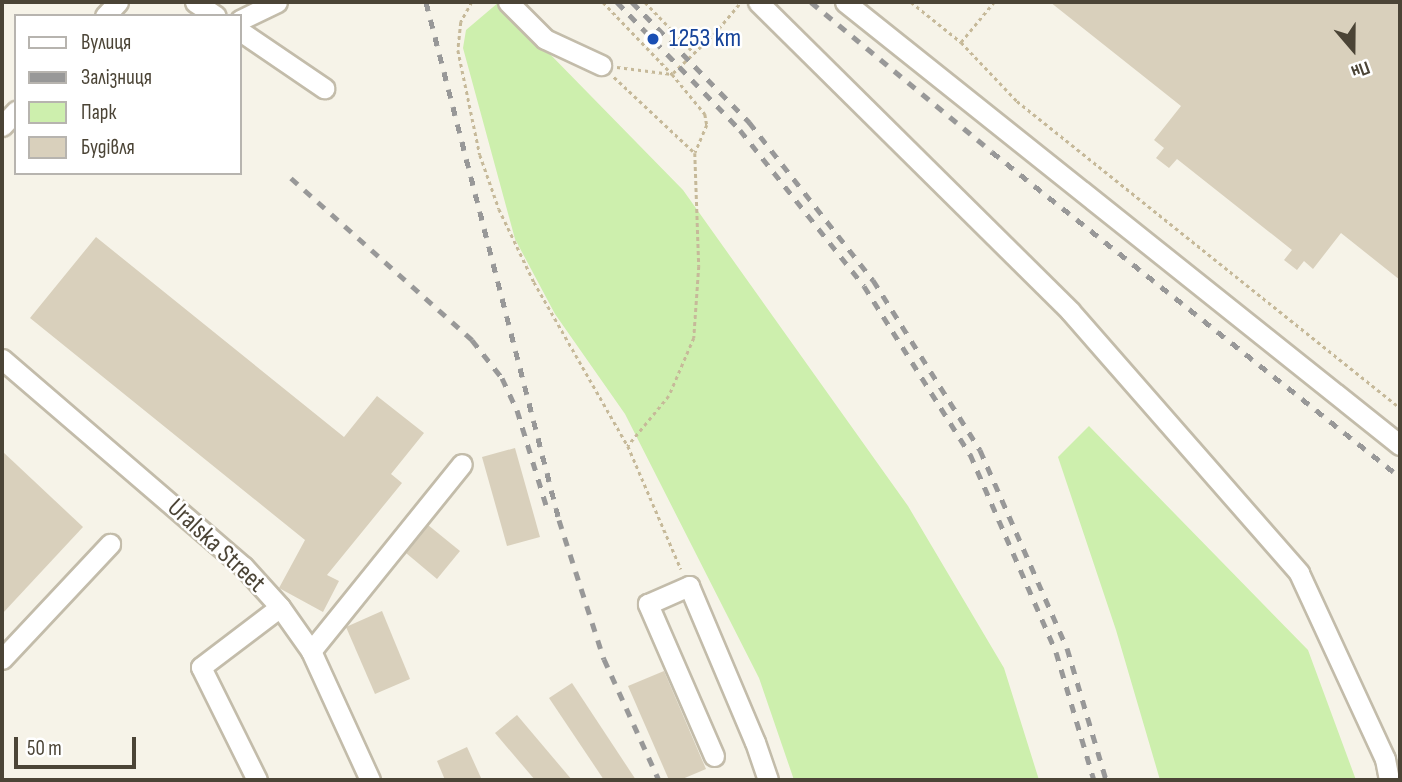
<!DOCTYPE html>
<meta charset="utf-8">
<style>
body{margin:0}
#map{position:relative;width:1402px;height:782px;overflow:hidden;background:#f6f3e8;font-family:"Sofia Sans Condensed",sans-serif}
div>[style]{position:absolute}
[style*='--x']{left:calc(var(--x)*1px);top:calc(var(--y)*1px);width:calc(var(--w)*1px);rotate:calc(var(--a)*1deg)}
.green>*{inset:0;background:#cdefad}
.building>*{inset:0;background:#d9d0bc}
.path>*{height:2.5px;margin-top:-1.25px;transform-origin:0;background:repeating-linear-gradient(90deg,#c6b999 0 3.5px,transparent 0 7px)}
.roads{filter:drop-shadow(2px 0 #c3bcaa) drop-shadow(-2px 0 #c3bcaa) drop-shadow(0 2px #c3bcaa) drop-shadow(0 -2px #c3bcaa)}
.minor>*{height:19px;margin:-9.5px;padding:0 9.5px;transform-origin:9.5px;border-radius:9.5px;background:#fff}
.rail>*{height:5px;margin-top:-2.5px;transform-origin:0;background:repeating-linear-gradient(90deg,#989898 0 9px,transparent 0 18px)}
.dots>*{width:19px;height:19px;translate:-50% -50%;box-sizing:border-box;border:4px solid #fff;border-radius:50%}
span{translate:-50% -50%;white-space:nowrap;text-align:center;line-height:1.15;-webkit-text-stroke:5px #fff;paint-order:stroke}
.transit-label{font-size:26px;color:#164399}
.left{translate:0 -50%;text-align:left}
.street-label{font-size:26px;color:#4b4436}
.frame{position:absolute;inset:0;border:4px solid #4b4436;pointer-events:none}
.legend{position:absolute;left:14px;top:14px;width:228px;height:161px;box-sizing:border-box;background:#fff;border:2px solid #b7b4af;margin:0;padding:9px 12px;list-style:none;font-size:21px;color:#4b4436}
.legend li{display:flex;align-items:center;gap:14px;height:35px}
.legend b{width:35px;border:2px solid #b7b4af}
.north{position:absolute;left:1318px;top:14px;width:70px;height:70px;-webkit-text-stroke:5px #fff;paint-order:stroke;rotate:160deg;font-size:19px;font-weight:700;line-height:28px;text-align:center;color:#4b4436}
.north::after{content:'';display:block;margin:auto;width:24px;height:32px;background:#4b4436;clip-path:polygon(50% 0,100% 100%,50% 72%,0 100%)}
.scale{position:absolute;left:14px;top:737px;width:122px;height:32px;box-sizing:border-box;border:4px solid #4b4436;border-top:0;padding-left:9px;font-size:21px;line-height:24px;white-space:nowrap;color:#4b4436;-webkit-text-stroke:5px #fff;paint-order:stroke}
</style>
<div id="map">
<div class="green">
<div style="clip-path:polygon(499px 2px,683px 190px,908px 506px,1004px 668px,1039px 780px,794px 780px,759px 678px,625px 414px,555px 314px,515px 239px,463px 48px,466px 30px)"></div>
<div style="clip-path:polygon(1089px 426px,1308px 650px,1356px 780px,1160px 780px,1116px 630px,1058px 457px)"></div>
</div>
<div class="building">
<div style="clip-path:polygon(1050px 2px,1400px 2px,1400px 280px,1341px 233px,1313px 269px,1304px 261px,1297px 270px,1284px 260px,1292px 250px,1177px 159px,1169px 168px,1156px 158px,1164px 148px,1154px 140px,1181px 106px)"></div>
<div style="clip-path:polygon(96px 237px,344px 437px,377px 396px,424px 433px,391px 474px,402px 483px,327px 575px,339px 581px,323px 612px,279px 588px,305px 540px,30px 318px)"></div>
<div style="clip-path:polygon(515px 448px,540px 537px,507px 546px,482px 457px)"></div>
<div style="clip-path:polygon(2px 451px,83px 527px,2px 614px)"></div>
<div style="clip-path:polygon(428px 525px,460px 551px,437px 579px,406px 553px)"></div>
<div style="clip-path:polygon(382px 611px,410px 679px,375px 694px,346px 627px)"></div>
<div style="clip-path:polygon(664px 671px,706px 769px,680px 780px,669px 780px,628px 686px)"></div>
<div style="clip-path:polygon(572px 683px,636px 780px,604px 780px,549px 698px)"></div>
<div style="clip-path:polygon(517px 715px,572px 780px,535px 780px,495px 733px)"></div>
<div style="clip-path:polygon(467px 747px,482px 780px,445px 780px,437px 761px)"></div>
</div>
<div class="path">
<div style="--x:472;--y:2;--w:23;--a:119"></div>
<div style="--x:461;--y:22;--w:28;--a:96"></div>
<div style="--x:458;--y:50;--w:107;--a:78.2"></div>
<div style="--x:480;--y:155;--w:57;--a:70.6"></div>
<div style="--x:499;--y:209;--w:81;--a:64.4"></div>
<div style="--x:534;--y:282;--w:189;--a:60.2"></div>
<div style="--x:628;--y:446;--w:134;--a:66.7"></div>
<div style="--x:603;--y:2;--w:100;--a:46.2"></div>
<div style="--x:672;--y:74;--w:52;--a:50.5"></div>
<div style="--x:705;--y:114;--w:11;--a:80"></div>
<div style="--x:707;--y:125;--w:30;--a:113"></div>
<div style="--x:695;--y:153;--w:113;--a:88"></div>
<div style="--x:699;--y:266;--w:72;--a:94"></div>
<div style="--x:694;--y:338;--w:63;--a:113.3"></div>
<div style="--x:669;--y:396;--w:65;--a:129.4"></div>
<div style="--x:645;--y:2;--w:71;--a:46.1"></div>
<div style="--x:911;--y:2;--w:64;--a:38.7"></div>
<div style="--x:961;--y:42;--w:81;--a:46.5"></div>
<div style="--x:1017;--y:101;--w:491;--a:38.7"></div>
<div style="--x:961;--y:42;--w:52;--a:-50.5"></div>
<div style="--x:617;--y:67;--w:55;--a:7.3"></div>
<div style="--x:673;--y:73;--w:57;--a:-43.6"></div>
<div style="--x:714;--y:34;--w:42;--a:-49.8"></div>
<div style="--x:614;--y:77;--w:111;--a:43.2"></div>
</div>
<div class="roads">
<div class="minor">
<div style="--x:195;--y:2;--w:25;--a:34"></div>
<div style="--x:508;--y:2;--w:52;--a:45"></div>
<div style="--x:545;--y:39;--w:62;--a:24.9"></div>
<div style="--x:758;--y:2;--w:439;--a:44.7"></div>
<div style="--x:1070;--y:311;--w:348;--a:48.8"></div>
<div style="--x:1299;--y:573;--w:205;--a:65.2"></div>
<div style="--x:1385;--y:759;--w:21;--a:79"></div>
<div style="--x:845;--y:2;--w:710;--a:38.6"></div>
<div style="--x:105;--y:16;--w:19;--a:-47"></div>
<div style="--x:240;--y:20;--w:41;--a:-25.9"></div>
<div style="--x:240;--y:31;--w:102;--a:34.2"></div>
<div style="--x:2;--y:126;--w:21;--a:-47"></div>
<div style="--x:2;--y:359;--w:318;--a:40.7"></div>
<div style="--x:243;--y:566;--w:55;--a:47.9"></div>
<div style="--x:280;--y:607;--w:54;--a:54.8"></div>
<div style="--x:311;--y:651;--w:142;--a:65.4"></div>
<div style="--x:311;--y:651;--w:240;--a:-51.1"></div>
<div style="--x:2;--y:659;--w:158;--a:-46.8"></div>
<div style="--x:714;--y:756;--w:166;--a:-113.5"></div>
<div style="--x:648;--y:604;--w:45;--a:-23.7"></div>
<div style="--x:689;--y:586;--w:169;--a:67.1"></div>
<div style="--x:755;--y:742;--w:40;--a:71.1"></div>
<div style="--x:257;--y:780;--w:126;--a:-116.4"></div>
<div style="--x:201;--y:667;--w:99;--a:-37.2"></div>
</div>
</div>
<div class="rail">
<div style="--x:426;--y:2;--w:535;--a:75.6"></div>
<div style="--x:559;--y:520;--w:146;--a:72.1"></div>
<div style="--x:604;--y:659;--w:133;--a:65.6"></div>
<div style="--x:617;--y:2;--w:178;--a:46.1"></div>
<div style="--x:740;--y:130;--w:199;--a:51.5"></div>
<div style="--x:864;--y:286;--w:199;--a:57.8"></div>
<div style="--x:970;--y:454;--w:216;--a:66.5"></div>
<div style="--x:1056;--y:652;--w:134;--a:73.5"></div>
<div style="--x:632;--y:2;--w:168;--a:45.7"></div>
<div style="--x:749;--y:122;--w:201;--a:51.9"></div>
<div style="--x:873;--y:280;--w:201;--a:57.8"></div>
<div style="--x:980;--y:450;--w:216;--a:66.3"></div>
<div style="--x:1067;--y:648;--w:138;--a:73.5"></div>
<div style="--x:811;--y:2;--w:235;--a:39.6"></div>
<div style="--x:992;--y:152;--w:522;--a:38.54"></div>
<div style="--x:291;--y:178;--w:243;--a:41.8"></div>
<div style="--x:472;--y:340;--w:48;--a:51.7"></div>
<div style="--x:502;--y:378;--w:35;--a:65"></div>
<div style="--x:517;--y:410;--w:99;--a:73"></div>
</div>
<div class="dots">
<div style="left:653px;top:39px;background:#1a4fb4"></div>
</div>
<div class="transit-label">
<span class="left" style="left:669px;top:39px">1253 km</span>
</div>
<div class="street-label">
<span style="left:216px;top:546px;rotate:43deg">Uralska Street</span>
</div>
<div class="frame"></div>
<ul class="legend">
<li><b style="height:9px;background:#fff"></b>Вулиця</li>
<li><b style="height:9px;background:#989898"></b>Залізниця</li>
<li><b style="height:19px;background:#cdefad"></b>Парк</li>
<li><b style="height:19px;background:#d9d0bc"></b>Будівля</li>
</ul>
<div class="north">Пн</div>
<div class="scale">50 m</div>
</div>
